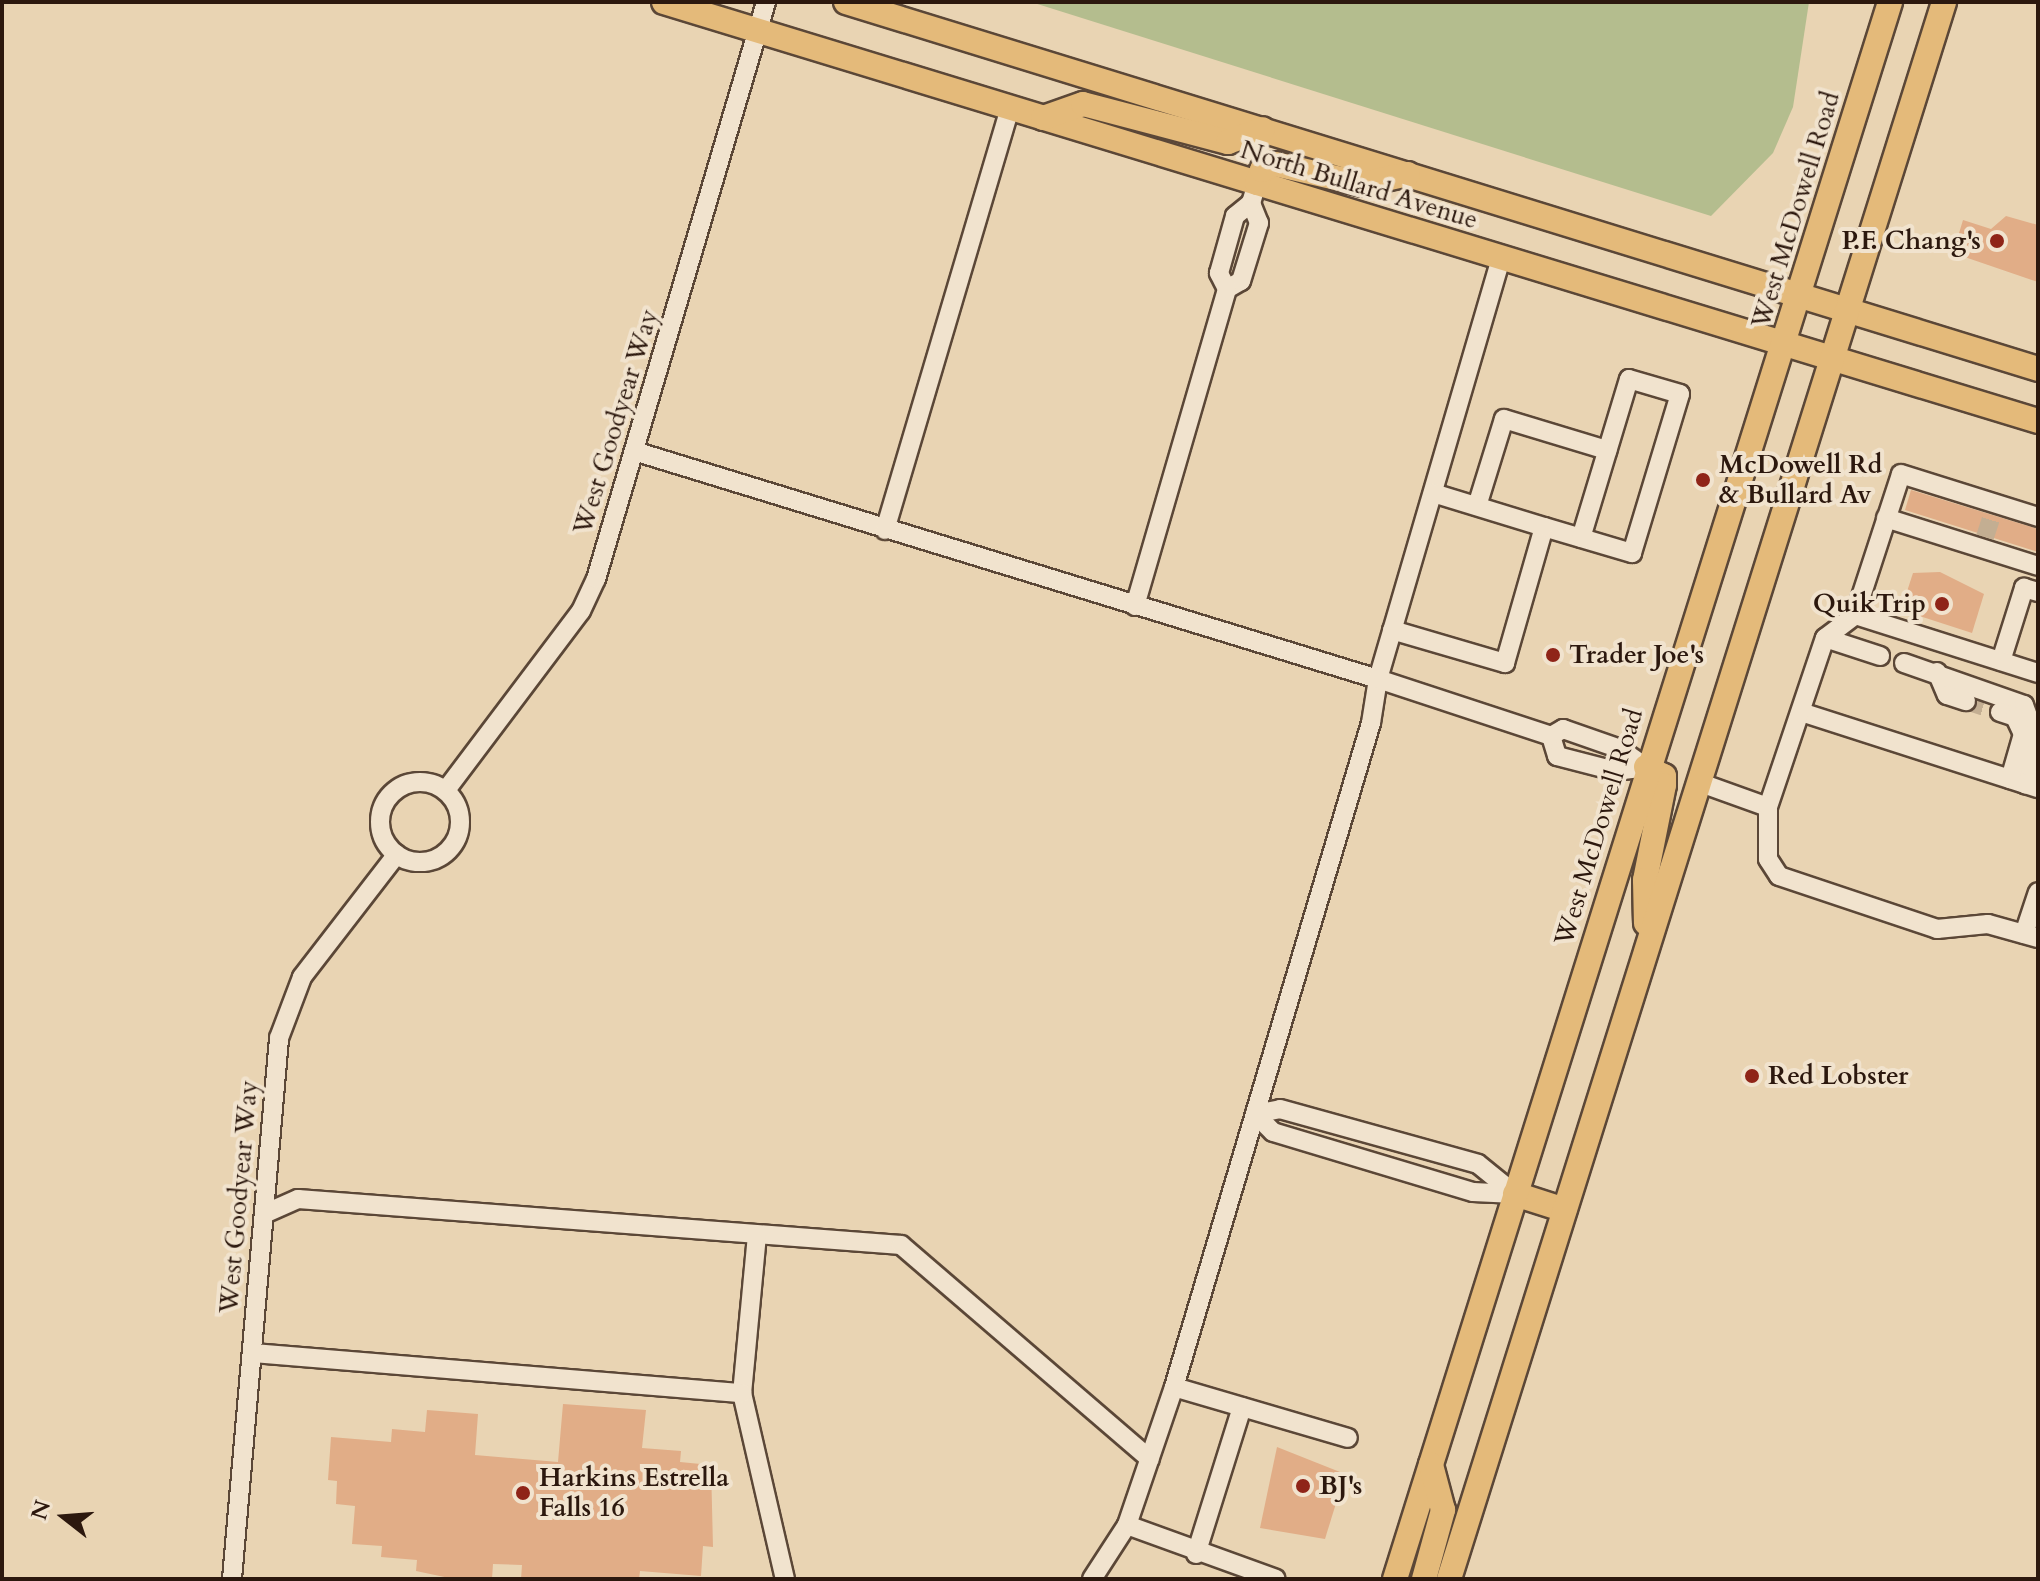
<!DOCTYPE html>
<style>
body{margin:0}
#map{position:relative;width:2040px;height:1581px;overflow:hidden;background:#e9d4b3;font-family:Cardo,serif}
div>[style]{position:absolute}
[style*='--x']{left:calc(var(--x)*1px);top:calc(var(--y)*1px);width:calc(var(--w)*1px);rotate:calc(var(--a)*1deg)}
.green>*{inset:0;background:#b4bd8e}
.building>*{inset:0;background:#e1ad87}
.minor-tunnel>*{height:18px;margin-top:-9px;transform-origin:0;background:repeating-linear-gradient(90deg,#c3ae92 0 18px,transparent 0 27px)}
.roads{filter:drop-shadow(2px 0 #5b4737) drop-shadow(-2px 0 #5b4737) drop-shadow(0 2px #5b4737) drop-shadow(0 -2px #5b4737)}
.minor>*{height:18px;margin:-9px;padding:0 9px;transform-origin:9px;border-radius:9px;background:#f1e3ce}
.minor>.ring{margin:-9px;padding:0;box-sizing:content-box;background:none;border:18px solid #f1e3ce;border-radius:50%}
.major>*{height:24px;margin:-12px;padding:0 12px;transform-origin:12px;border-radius:12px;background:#e4ba7a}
.dots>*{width:22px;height:22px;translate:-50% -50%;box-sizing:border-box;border:4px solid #f1e3ce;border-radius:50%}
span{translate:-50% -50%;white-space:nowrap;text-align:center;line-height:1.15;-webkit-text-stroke:8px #f1e3ce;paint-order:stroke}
.street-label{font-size:26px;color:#2c180e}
.poi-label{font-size:26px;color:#2c180e;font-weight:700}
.right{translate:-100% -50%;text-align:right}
.left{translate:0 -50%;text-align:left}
.frame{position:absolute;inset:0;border:4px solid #2c180e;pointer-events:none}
.north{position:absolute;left:24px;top:1477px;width:80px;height:80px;-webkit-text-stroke:6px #f1e3ce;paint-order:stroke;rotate:287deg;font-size:22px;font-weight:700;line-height:32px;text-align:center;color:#2c180e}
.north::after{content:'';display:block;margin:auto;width:28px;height:36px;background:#2c180e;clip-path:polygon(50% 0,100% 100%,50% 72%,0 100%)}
</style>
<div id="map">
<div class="green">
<div style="clip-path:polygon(1031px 2px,1809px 2px,1793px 107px,1773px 153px,1711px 216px)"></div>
</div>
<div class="building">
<div style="clip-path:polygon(2006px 216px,2038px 225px,2038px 282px,1953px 253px,1963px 220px,1991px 229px)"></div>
<div style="clip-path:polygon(1911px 490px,2038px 529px,2038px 552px,1905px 510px)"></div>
<div style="clip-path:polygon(1940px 572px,1984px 594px,1972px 633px,1901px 610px,1913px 573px)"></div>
<div style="clip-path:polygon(563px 1404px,646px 1410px,642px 1448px,681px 1451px,680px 1462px,711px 1465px,713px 1547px,703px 1546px,701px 1576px,640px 1571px,639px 1579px,521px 1579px,522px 1565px,493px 1564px,492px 1579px,454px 1579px,416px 1571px,417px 1560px,381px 1557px,382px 1546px,352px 1544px,355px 1506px,336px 1504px,337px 1481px,328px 1480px,331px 1437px,391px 1442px,392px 1429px,425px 1432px,427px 1410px,478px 1414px,475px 1455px,558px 1462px)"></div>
<div style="clip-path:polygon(1277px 1447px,1345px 1474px,1325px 1539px,1260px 1528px)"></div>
</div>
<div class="minor-tunnel">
<div style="--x:1985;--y:537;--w:23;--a:-72"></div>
<div style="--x:1966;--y:701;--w:36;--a:18"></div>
</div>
<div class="roads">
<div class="minor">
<div style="--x:1227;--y:289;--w:16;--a:-30"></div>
<div style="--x:1241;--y:281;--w:61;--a:-72.8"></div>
<div style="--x:1259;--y:223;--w:22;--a:-112"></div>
<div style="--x:634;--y:451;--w:778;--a:17.04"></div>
<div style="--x:1378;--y:679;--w:439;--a:-73.7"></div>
<div style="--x:1477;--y:506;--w:91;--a:-72.8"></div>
<div style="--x:1504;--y:419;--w:108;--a:16.8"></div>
<div style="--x:1886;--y:518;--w:159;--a:17.5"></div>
<div style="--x:1544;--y:527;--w:92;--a:16.5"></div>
<div style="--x:1632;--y:553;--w:166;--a:-73.2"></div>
<div style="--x:1680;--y:394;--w:53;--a:-163.6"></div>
<div style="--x:1629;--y:379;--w:166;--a:106.8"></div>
<div style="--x:885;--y:530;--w:440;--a:-73.5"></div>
<div style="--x:1135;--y:606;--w:330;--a:-73.8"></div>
<div style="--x:1227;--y:289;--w:18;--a:-117"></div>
<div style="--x:1219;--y:273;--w:59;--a:-74.3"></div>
<div style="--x:1235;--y:216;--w:21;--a:-39"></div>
<div style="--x:1251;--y:203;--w:21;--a:-73"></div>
<div style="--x:1855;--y:615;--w:148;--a:-71.9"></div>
<div style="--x:1901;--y:474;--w:144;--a:17.4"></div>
<div style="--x:1392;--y:630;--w:118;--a:16.3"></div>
<div style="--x:1505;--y:663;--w:141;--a:-74"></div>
<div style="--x:1544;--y:527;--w:116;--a:-163"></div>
<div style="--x:1825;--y:638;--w:58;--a:18.1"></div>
<div style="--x:2001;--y:661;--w:77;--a:-72.5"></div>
<div style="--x:2024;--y:588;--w:15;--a:16"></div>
<div style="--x:1904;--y:663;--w:127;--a:19.3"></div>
<div style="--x:2024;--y:705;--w:37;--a:70"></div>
<div style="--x:2037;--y:740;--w:46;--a:105.3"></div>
<div style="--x:1937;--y:672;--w:25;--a:67"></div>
<div style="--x:1947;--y:695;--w:20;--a:18"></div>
<div style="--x:1801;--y:712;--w:249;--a:17.8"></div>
<div style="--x:2000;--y:712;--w:16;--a:18"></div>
<div style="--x:2015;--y:717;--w:19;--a:65"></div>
<div style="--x:2023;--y:734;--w:47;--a:106.1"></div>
<div style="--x:1551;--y:736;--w:21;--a:73"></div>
<div style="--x:1557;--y:756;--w:60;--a:14.5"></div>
<div style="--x:1615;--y:771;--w:31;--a:-7"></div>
<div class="ring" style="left:380px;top:782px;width:62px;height:62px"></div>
<div style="--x:1698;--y:782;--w:74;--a:19.7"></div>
<div style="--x:1768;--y:807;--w:52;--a:90"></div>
<div style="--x:1768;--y:859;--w:20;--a:57"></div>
<div style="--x:1779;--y:876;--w:167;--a:18.5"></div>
<div style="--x:1937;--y:929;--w:51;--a:-5.6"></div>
<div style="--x:1988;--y:924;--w:52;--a:15.6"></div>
<div style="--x:446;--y:790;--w:224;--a:-53"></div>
<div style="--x:581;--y:611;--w:35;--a:-65"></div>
<div style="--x:596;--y:579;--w:602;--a:-73.58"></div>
<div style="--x:1768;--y:807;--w:178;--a:-71.4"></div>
<div style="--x:1825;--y:638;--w:38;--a:-37"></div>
<div style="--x:1855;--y:615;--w:192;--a:17.6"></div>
<div style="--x:2024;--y:934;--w:44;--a:-71.6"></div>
<div style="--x:1255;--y:1114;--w:25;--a:-11"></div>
<div style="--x:1280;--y:1109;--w:205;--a:15.5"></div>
<div style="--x:1478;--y:1164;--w:48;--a:39"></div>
<div style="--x:1255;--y:1114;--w:25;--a:45"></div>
<div style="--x:1273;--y:1132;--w:209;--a:16.7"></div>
<div style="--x:1473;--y:1192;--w:42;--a:2.7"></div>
<div style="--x:264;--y:1214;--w:37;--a:-24"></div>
<div style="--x:298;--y:1199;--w:605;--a:4.36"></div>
<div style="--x:901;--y:1245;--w:328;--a:40.7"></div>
<div style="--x:757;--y:1235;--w:159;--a:95.4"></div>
<div style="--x:742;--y:1393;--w:191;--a:77"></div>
<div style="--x:253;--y:1353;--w:491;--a:4.7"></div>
<div style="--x:1174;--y:1387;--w:693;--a:-73.48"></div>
<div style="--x:1371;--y:723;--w:45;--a:-81"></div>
<div style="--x:1378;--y:679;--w:182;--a:18.2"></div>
<div style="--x:1551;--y:736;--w:14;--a:-30"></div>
<div style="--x:1563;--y:729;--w:60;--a:19.3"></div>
<div style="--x:1620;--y:749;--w:32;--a:35"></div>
<div style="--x:1127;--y:1525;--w:158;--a:19.9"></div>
<div style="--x:1196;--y:1554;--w:154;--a:-72.6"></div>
<div style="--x:232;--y:1579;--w:543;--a:-85.03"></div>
<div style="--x:279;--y:1038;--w:65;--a:-69.3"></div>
<div style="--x:302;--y:977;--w:155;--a:-52.3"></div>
<div style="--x:1092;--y:1579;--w:64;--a:-57.1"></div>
<div style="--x:1127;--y:1525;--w:146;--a:-71.2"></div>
<div style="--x:1174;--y:1387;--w:181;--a:16.3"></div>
</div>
<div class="major">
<div style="--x:664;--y:2;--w:1436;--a:16.96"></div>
<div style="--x:846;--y:2;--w:1247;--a:17.11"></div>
<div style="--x:1043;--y:118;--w:42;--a:-19.3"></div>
<div style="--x:1083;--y:104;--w:150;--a:14.7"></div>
<div style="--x:1228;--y:142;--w:37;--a:-20"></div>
<div style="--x:1257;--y:183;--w:14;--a:-69"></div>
<div style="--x:1262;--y:170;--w:14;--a:-25"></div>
<div style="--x:1275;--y:164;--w:90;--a:12.8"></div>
<div style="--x:1363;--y:184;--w:46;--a:-12.5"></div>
<div style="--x:1646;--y:767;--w:20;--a:27"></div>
<div style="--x:1664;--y:776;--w:9;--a:90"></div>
<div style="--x:1664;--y:785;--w:97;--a:101.3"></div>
<div style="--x:1645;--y:880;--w:43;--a:88.7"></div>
<div style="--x:1515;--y:1194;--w:52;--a:17.7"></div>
<div style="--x:1395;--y:1579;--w:1653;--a:-72.57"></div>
<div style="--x:1424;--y:1579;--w:72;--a:-74.6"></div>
<div style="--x:1443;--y:1510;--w:47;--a:-104.9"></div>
<div style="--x:1449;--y:1579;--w:1653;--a:-72.57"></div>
</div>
</div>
<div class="dots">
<div style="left:1997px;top:241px;background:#8f2418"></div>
<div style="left:1703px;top:480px;background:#8f2418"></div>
<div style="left:1942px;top:604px;background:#8f2418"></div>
<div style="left:1553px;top:655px;background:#8f2418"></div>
<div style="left:1752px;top:1076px;background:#8f2418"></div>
<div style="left:1303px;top:1486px;background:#8f2418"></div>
<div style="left:523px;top:1493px;background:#8f2418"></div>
</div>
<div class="street-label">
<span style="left:1359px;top:185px;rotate:17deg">North Bullard Avenue</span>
<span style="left:1796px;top:210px;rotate:-73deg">West McDowell Road</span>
<span style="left:616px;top:422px;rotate:-73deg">West Goodyear Way</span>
<span style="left:1599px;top:827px;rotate:-73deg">West McDowell Road</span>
<span style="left:239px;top:1197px;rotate:-85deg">West Goodyear Way</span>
</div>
<div class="poi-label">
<span class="right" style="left:1981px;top:241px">P.F. Chang's</span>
<span class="left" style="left:1719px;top:480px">McDowell Rd<br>&amp; Bullard Av</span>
<span class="right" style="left:1926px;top:604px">QuikTrip</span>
<span class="left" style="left:1569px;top:655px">Trader Joe's</span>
<span class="left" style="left:1768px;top:1076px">Red Lobster</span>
<span class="left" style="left:539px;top:1493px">Harkins Estrella<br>Falls 16</span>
<span class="left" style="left:1319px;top:1486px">BJ's</span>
</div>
<div class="frame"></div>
<div class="north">N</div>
</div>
